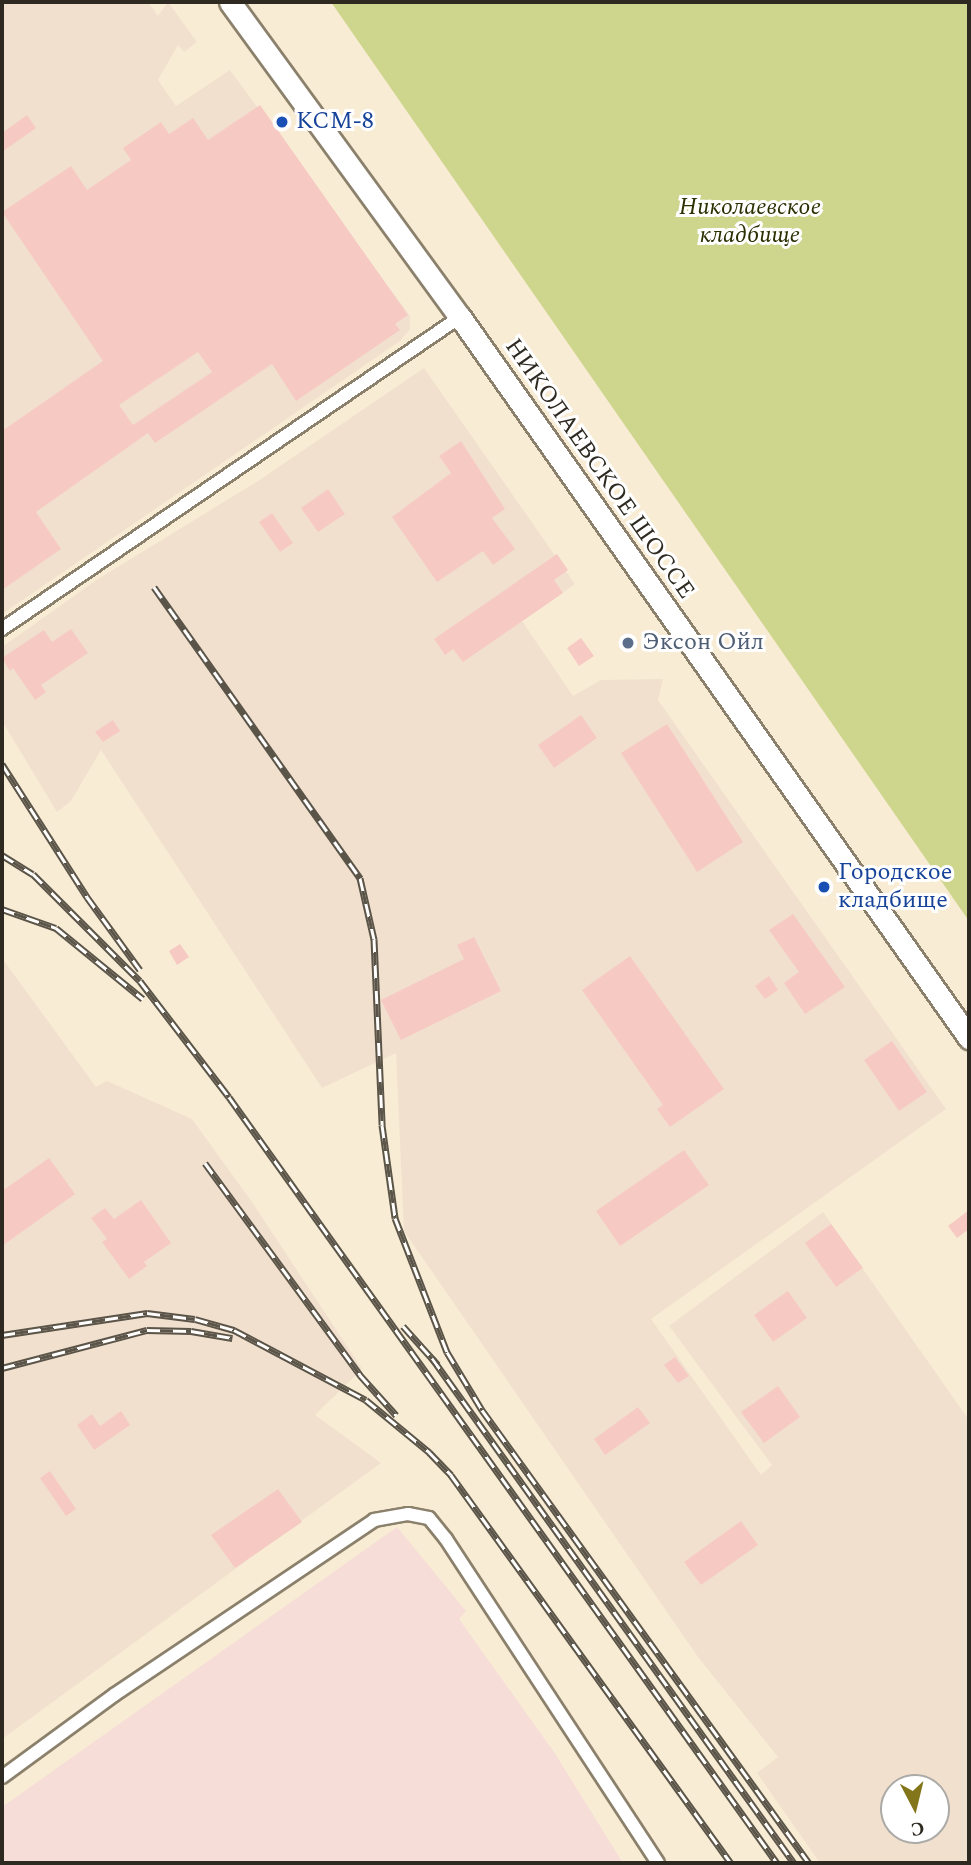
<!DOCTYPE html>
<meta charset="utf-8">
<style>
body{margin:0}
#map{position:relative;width:971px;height:1865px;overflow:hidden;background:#f8ecd5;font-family:Spectral,serif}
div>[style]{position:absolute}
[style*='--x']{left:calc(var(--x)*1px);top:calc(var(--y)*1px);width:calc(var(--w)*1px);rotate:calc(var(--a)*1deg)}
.commercial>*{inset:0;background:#f7ddd7}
.industrial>*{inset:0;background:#f2e0cf}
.green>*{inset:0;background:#ced58c}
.building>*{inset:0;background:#f6cac2}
.roads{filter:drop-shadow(2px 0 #8b806b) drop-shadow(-2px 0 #8b806b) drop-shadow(0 2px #8b806b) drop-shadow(0 -2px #8b806b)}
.street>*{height:12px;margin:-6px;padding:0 6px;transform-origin:6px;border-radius:6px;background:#fff}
.primary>*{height:21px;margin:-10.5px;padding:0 10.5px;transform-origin:10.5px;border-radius:10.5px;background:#fff}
.rail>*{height:7px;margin-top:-3.5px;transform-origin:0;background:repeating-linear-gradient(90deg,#fff 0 13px,#5b5549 0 26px);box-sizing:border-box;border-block:2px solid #5b5549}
.dots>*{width:19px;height:19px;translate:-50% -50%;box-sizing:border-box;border:4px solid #fff;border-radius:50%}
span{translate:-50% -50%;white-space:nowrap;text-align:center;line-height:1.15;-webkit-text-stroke:6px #fff;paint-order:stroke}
.transit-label{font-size:24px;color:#164399}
.left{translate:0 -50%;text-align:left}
.park-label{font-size:24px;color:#2c2f01;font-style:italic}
.street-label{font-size:24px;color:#2e2a21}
.service-label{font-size:24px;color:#4e5e75}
.frame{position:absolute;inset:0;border:4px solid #2e2a21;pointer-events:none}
.north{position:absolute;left:880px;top:1774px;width:70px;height:70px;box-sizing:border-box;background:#fff;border:2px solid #abaaa6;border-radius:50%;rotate:173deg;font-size:19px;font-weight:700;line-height:28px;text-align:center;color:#2e2a21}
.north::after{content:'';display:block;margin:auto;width:24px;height:32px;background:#83761a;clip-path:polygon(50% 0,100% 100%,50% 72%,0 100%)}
</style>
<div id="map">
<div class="commercial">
<div style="clip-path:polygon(397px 1527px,466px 1611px,459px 1619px,554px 1752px,623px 1863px,2px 1863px,2px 1807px)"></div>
</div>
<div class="industrial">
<div style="clip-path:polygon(2px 2px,148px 2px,158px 16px,168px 2px,197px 42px,184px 52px,178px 45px,158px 80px,176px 106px,230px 70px,410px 316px,410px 329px,400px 341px,2px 614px)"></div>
<div style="clip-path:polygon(evenodd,424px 368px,575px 584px,522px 621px,573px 696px,601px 680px,663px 679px,658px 700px,946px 1109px,651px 1319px,761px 1475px,772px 1465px,669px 1326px,823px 1212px,969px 1420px,969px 1863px,820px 1863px,757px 1773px,778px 1757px,698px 1657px,404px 1231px,396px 1053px,322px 1088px,101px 750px,71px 801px,57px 812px,2px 721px,2px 647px,98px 579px,258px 481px,424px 368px,894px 1788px,936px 1788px,936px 1830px,894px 1830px,894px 1788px)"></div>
<div style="clip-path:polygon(2px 958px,96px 1087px,107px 1081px,192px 1119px,252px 1202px,362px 1369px,315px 1415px,381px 1463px,2px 1739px)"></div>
</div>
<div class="green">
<div style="clip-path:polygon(331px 2px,969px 2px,969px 921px)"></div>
</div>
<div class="building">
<div style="clip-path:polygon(evenodd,260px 105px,408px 315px,395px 324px,400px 330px,296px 401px,272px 364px,155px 443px,148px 433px,36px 512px,61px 549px,2px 590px,2px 431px,103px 361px,2px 212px,71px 166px,87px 190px,131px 160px,123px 148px,161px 122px,169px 134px,193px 118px,208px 140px,260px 105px,198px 352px,212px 372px,133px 425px,119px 405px,198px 352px)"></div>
<div style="clip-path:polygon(27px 115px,36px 128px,2px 152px,2px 133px)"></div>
<div style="clip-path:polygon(461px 441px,505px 509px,492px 518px,515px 549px,493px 565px,483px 551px,437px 582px,392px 517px,451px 473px,439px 456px)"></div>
<div style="clip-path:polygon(328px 489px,345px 514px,318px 532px,301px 508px)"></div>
<div style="clip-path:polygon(272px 513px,293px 543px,280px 552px,259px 522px)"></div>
<div style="clip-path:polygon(557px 554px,568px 570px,554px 580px,563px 593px,463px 662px,453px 649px,445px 655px,434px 639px)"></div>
<div style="clip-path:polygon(71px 629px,88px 653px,41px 685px,46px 692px,35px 700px,13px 668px,10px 671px,2px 658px,44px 630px,52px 642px)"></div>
<div style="clip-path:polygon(581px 638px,594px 656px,579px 666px,567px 648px)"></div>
<div style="clip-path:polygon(581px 715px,597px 738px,554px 768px,538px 745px)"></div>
<div style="clip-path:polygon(113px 720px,120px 731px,103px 742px,95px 732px)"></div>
<div style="clip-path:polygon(667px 724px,743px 842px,697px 872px,621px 753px)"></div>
<div style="clip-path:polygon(793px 914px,845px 987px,805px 1014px,784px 983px,799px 972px,769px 930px)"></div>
<div style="clip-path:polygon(474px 937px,501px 991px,401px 1040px,381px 1000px,464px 959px,457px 945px)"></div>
<div style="clip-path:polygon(180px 944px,189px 957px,177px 965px,169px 951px)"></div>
<div style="clip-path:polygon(630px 956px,724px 1089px,670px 1127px,657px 1109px,663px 1105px,582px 990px)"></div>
<div style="clip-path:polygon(769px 976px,778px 990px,765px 999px,755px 986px)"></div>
<div style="clip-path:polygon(892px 1041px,927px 1092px,899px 1111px,864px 1060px)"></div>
<div style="clip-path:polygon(684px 1150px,709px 1185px,620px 1246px,596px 1211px)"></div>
<div style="clip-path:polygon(49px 1158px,75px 1194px,2px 1246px,2px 1191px)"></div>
<div style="clip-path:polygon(141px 1200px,171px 1243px,144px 1262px,147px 1266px,129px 1279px,102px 1242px,107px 1239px,91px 1218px,105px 1208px,114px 1219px)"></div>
<div style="clip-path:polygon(969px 1210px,969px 1229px,957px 1238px,948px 1226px)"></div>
<div style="clip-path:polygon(831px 1224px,863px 1268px,836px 1287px,805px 1243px)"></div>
<div style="clip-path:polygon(788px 1291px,807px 1318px,773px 1342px,754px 1315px)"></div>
<div style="clip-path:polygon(675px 1357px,689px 1376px,678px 1383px,664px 1365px)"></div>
<div style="clip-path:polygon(778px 1386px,800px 1417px,764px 1443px,741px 1412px)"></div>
<div style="clip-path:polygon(638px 1407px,650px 1423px,605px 1455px,594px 1439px)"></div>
<div style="clip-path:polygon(121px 1411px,130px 1425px,94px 1450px,77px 1425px,92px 1414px,100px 1426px)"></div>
<div style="clip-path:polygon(50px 1471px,76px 1509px,66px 1516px,40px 1478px)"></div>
<div style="clip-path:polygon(278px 1489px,302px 1522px,235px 1568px,211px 1535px)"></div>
<div style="clip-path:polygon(741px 1521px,758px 1545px,701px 1585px,684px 1562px)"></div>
</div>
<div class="roads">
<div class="street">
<div style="--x:2;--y:629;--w:554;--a:-34.26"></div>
<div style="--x:2;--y:1777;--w:139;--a:-36.2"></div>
<div style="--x:114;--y:1695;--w:313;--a:-33.9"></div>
<div style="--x:374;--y:1520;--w:35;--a:-10"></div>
<div style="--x:408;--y:1514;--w:21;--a:11"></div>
<div style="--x:429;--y:1518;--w:27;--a:51"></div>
<div style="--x:446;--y:1539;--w:387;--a:56.8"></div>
</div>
<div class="primary">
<div style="--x:230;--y:2;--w:390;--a:53.9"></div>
<div style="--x:460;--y:317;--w:883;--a:54.78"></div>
</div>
</div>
<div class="rail">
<div style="--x:154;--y:587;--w:357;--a:54.7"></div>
<div style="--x:360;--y:878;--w:63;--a:77.1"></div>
<div style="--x:374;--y:939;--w:186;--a:87.5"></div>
<div style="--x:382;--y:1125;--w:94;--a:82"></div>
<div style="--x:395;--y:1218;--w:144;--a:68.8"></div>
<div style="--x:447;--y:1352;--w:68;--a:58.9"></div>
<div style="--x:482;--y:1410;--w:559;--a:54.18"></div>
<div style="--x:2;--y:764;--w:158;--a:57.4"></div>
<div style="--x:87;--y:897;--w:90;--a:54"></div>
<div style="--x:2;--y:855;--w:36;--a:32"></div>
<div style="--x:33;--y:874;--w:151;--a:45"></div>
<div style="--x:140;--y:981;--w:146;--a:52.5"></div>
<div style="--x:229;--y:1097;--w:942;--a:54.42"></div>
<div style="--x:2;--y:909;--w:57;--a:19.4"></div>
<div style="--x:56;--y:928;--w:112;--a:39.2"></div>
<div style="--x:205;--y:1163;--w:263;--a:53.8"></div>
<div style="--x:360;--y:1375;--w:54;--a:48"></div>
<div style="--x:403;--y:1326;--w:52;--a:48.1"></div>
<div style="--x:2;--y:1335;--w:147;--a:-8.6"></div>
<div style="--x:147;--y:1313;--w:48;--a:7.1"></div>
<div style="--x:195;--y:1319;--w:41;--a:15.8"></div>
<div style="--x:234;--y:1330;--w:149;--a:27.9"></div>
<div style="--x:366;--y:1400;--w:82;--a:39.5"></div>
<div style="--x:429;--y:1452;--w:32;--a:46"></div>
<div style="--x:451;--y:1475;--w:478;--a:54.2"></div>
<div style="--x:432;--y:1358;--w:621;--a:54.37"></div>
<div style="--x:2;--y:1368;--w:150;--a:-14.7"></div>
<div style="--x:147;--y:1330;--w:44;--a:1.3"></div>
<div style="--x:191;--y:1331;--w:42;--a:9.7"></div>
</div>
<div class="dots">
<div style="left:282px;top:122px;background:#1a4fb4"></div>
<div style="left:628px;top:643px;background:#5c6f8a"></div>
<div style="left:824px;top:887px;background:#1a4fb4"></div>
</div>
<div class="transit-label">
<span class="left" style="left:296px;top:122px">КСМ-8</span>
<span class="left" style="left:838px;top:887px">Городское<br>кладбище</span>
</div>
<div class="park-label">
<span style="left:750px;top:222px">Николаевское<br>кладбище</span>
</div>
<div class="street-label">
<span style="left:599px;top:469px;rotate:55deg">НИКОЛАЕВСКОЕ ШОССЕ</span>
</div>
<div class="service-label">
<span class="left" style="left:642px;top:643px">Эксон Ойл</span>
</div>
<div class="frame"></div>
<div class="north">С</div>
</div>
